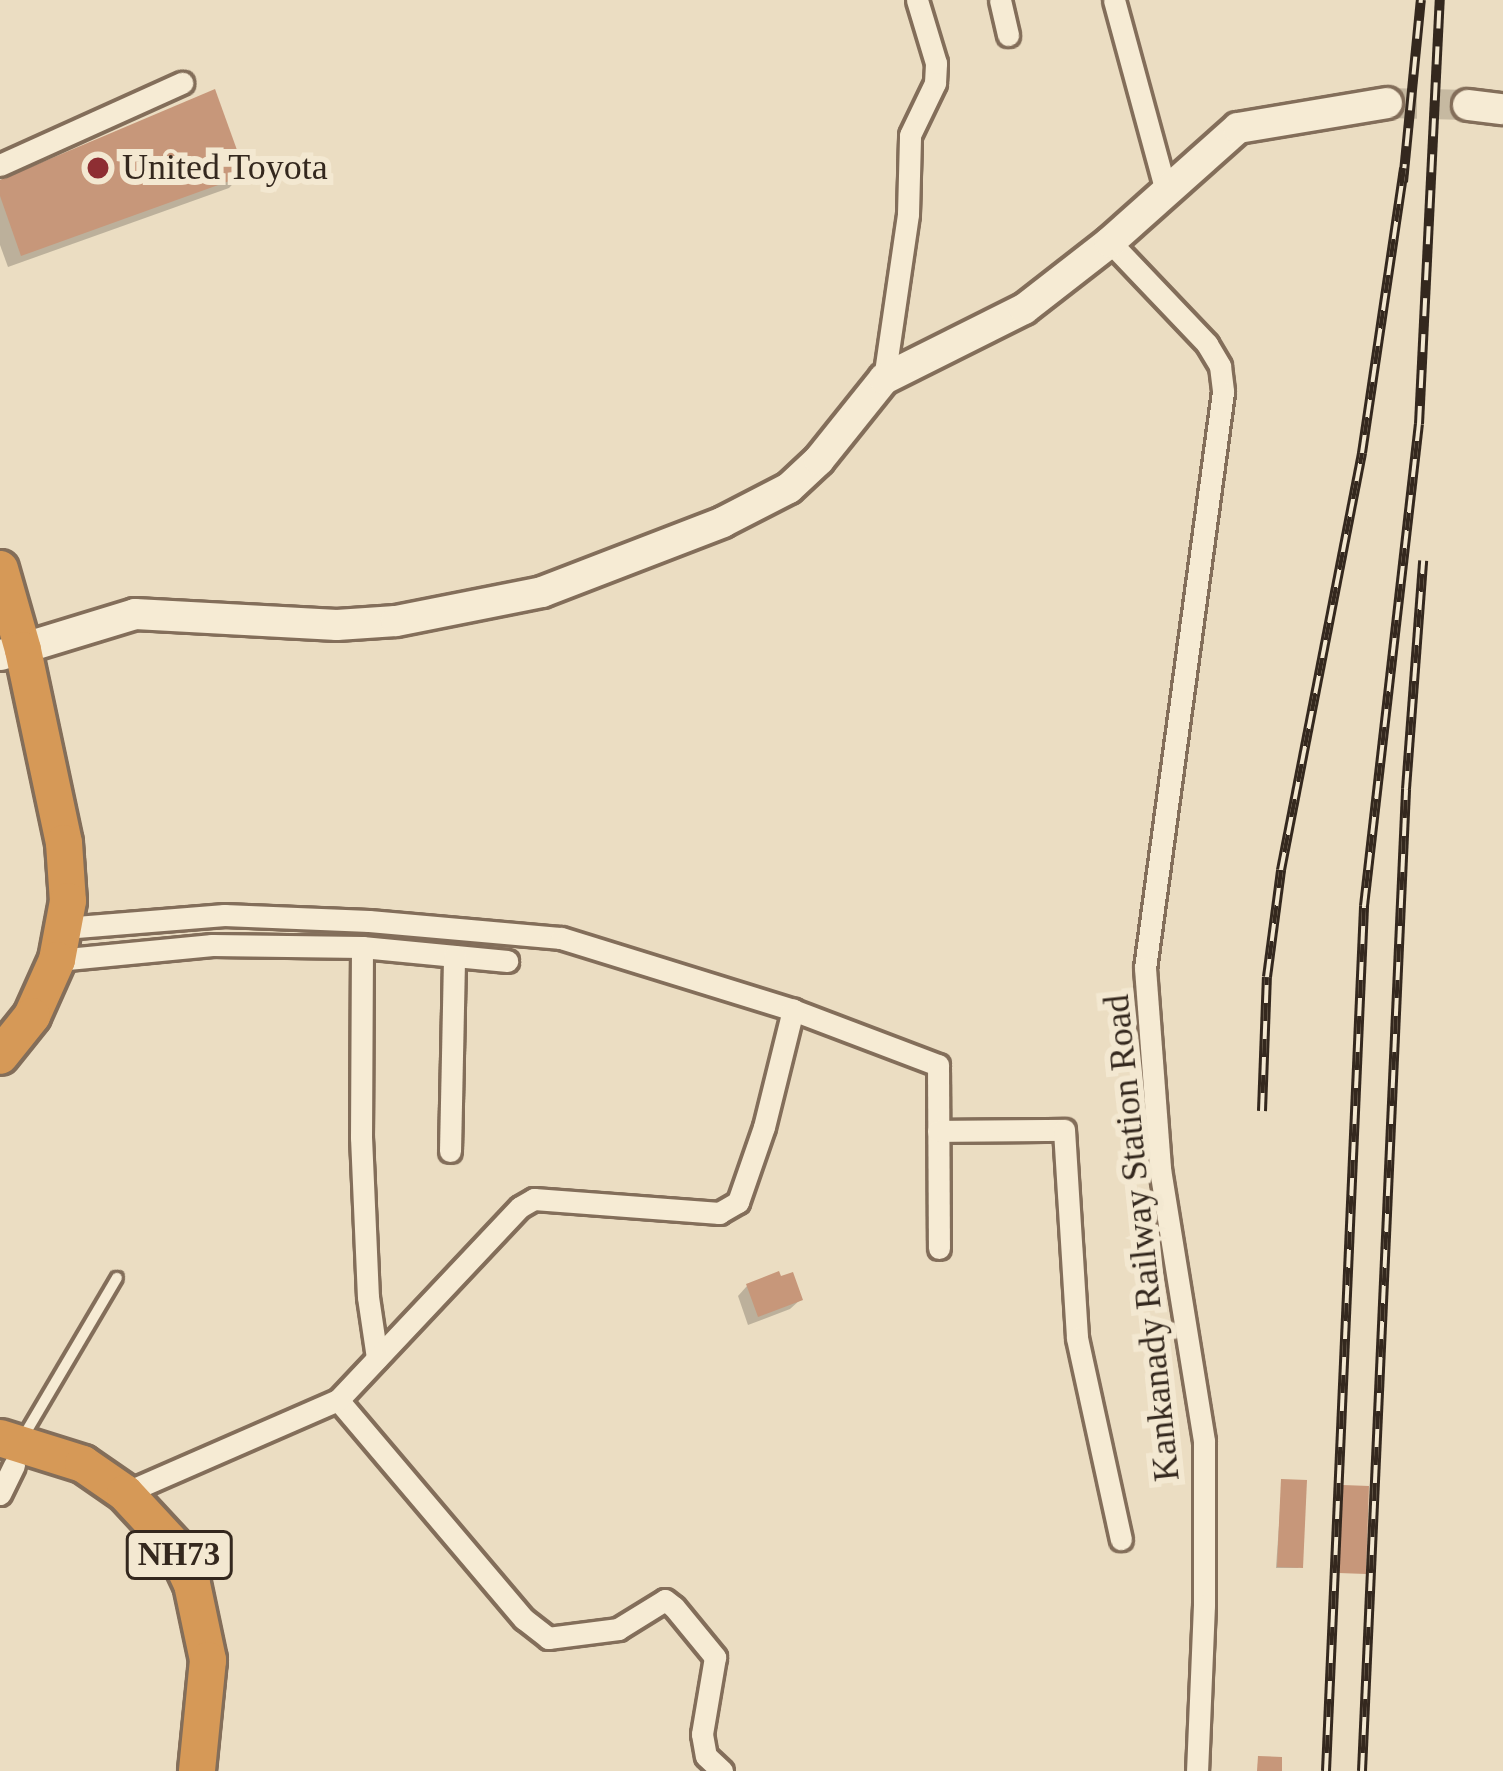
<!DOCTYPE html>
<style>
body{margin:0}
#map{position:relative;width:1503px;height:1771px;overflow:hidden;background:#ebddc2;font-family:"Times New Roman",serif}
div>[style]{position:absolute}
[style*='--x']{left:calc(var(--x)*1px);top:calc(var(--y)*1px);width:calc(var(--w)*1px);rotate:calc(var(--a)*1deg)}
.shadow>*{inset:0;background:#0003}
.building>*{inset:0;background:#c7977a}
.secondary-tunnel>*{height:30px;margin-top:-15px;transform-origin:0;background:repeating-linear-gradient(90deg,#c6b9a1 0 30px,transparent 0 45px)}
.roads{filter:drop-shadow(3px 0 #836e5a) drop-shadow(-3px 0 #836e5a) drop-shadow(0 3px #836e5a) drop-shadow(0 -3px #836e5a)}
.lane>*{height:10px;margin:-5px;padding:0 5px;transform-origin:5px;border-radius:5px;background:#f6ebd4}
.street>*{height:21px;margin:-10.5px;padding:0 10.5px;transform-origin:10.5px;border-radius:10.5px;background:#f6ebd4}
.secondary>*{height:30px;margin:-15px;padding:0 15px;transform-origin:15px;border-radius:15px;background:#f6ebd4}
.highway>*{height:36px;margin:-18px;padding:0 18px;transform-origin:18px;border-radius:18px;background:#d69957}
.rail>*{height:10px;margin-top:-5px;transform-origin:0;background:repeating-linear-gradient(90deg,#f3e8d1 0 18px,#34281e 0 36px);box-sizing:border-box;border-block:3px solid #34281e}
.dots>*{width:33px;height:33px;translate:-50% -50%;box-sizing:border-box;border:6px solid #f3e8d1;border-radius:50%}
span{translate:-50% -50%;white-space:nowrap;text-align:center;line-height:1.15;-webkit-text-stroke:12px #f3e8d1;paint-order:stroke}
.shield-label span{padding:3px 9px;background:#f3e8d1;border:3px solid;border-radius:9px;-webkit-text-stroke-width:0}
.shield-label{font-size:33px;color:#34281e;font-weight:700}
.poi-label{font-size:36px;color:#34281e}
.left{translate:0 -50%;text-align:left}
.street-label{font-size:36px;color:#34281e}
</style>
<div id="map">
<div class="shadow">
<div style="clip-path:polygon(242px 174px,229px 188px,8px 267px,0 245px,0 181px)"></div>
<div style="clip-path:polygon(747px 1286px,800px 1300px,790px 1309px,748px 1325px,738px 1296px)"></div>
<div style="clip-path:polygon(1282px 1482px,1300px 1566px,1298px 1568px,1276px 1568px)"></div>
</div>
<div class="building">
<div style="clip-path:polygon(215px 89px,246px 175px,21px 256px,0 196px,0 180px)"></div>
<div style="clip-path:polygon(779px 1271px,781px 1276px,793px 1272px,803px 1300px,758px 1317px,746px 1284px)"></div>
<div style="clip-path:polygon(1281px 1479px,1307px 1480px,1303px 1568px,1277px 1567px)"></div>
<div style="clip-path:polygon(1343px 1485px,1369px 1486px,1366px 1574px,1339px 1573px)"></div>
<div style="clip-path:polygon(1258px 1756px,1282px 1757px,1282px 1771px,1257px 1771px)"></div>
</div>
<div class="secondary-tunnel">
<div style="--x:1387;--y:103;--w:81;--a:1.4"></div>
</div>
<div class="roads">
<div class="lane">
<div style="--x:22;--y:1439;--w:187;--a:-59.5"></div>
</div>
<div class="street">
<div style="--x:1000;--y:0;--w:36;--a:77"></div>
<div style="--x:1114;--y:0;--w:195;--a:74.8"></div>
<div style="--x:0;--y:165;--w:200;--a:-24.3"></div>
<div style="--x:1110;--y:242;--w:141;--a:46.4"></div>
<div style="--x:1207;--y:344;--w:26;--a:59"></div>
<div style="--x:1220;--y:366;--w:26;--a:83"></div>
<div style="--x:1223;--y:392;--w:581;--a:97.71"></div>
<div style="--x:1145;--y:968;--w:202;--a:85.7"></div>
<div style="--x:1160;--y:1169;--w:276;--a:80.8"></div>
<div style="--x:1204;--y:1441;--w:164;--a:90"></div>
<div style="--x:1204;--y:1605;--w:166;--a:92.4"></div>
<div style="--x:884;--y:379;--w:167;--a:-81.7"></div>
<div style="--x:908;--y:214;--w:79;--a:-88.5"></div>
<div style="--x:910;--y:135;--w:58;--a:-64.3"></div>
<div style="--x:935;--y:83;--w:20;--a:-87"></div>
<div style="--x:936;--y:63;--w:66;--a:-106.8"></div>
<div style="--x:64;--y:928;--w:161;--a:-4.6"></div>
<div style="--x:224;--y:915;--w:145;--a:2.4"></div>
<div style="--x:369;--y:921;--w:193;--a:5.1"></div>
<div style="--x:561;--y:938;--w:243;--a:17.2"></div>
<div style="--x:793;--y:1010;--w:155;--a:20.8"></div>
<div style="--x:938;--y:1065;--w:183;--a:89.7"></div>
<div style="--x:362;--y:947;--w:146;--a:5.5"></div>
<div style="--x:57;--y:960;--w:156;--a:-5.5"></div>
<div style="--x:212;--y:945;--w:150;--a:0.8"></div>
<div style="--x:362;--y:947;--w:190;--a:90.3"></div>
<div style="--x:361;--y:1137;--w:160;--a:87.5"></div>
<div style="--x:368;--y:1297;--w:62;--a:81.6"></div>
<div style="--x:938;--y:1131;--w:126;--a:-0.5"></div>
<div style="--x:1064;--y:1130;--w:208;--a:86.4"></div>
<div style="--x:1077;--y:1338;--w:206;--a:77.7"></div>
<div style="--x:450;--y:1151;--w:195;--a:-88.8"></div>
<div style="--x:338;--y:1400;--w:287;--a:49.7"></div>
<div style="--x:524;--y:1619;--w:31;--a:38"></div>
<div style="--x:548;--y:1638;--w:71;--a:-7.3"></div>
<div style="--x:618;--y:1629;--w:55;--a:-31.7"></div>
<div style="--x:665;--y:1600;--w:11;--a:38"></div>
<div style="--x:674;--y:1607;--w:65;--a:50.6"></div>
<div style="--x:715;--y:1657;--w:78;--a:99.6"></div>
<div style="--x:702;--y:1734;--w:22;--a:80"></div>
<div style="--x:706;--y:1756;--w:22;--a:43"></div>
<div style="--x:125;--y:1493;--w:232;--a:-23.6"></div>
<div style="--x:338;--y:1400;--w:265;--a:-46.7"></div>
<div style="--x:520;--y:1207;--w:16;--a:-30"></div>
<div style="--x:534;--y:1199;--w:186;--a:4.3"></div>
<div style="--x:719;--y:1213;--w:22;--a:-30"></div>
<div style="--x:738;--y:1202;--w:79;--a:-70.9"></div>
<div style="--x:764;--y:1127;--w:121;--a:-76.1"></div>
<div style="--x:0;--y:1494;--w:32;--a:-64"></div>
</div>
<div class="secondary">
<div style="--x:1468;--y:105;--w:35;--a:7"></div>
<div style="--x:1;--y:655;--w:140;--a:-17"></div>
<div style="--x:135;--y:614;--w:202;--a:3.1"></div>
<div style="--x:337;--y:625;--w:59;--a:-3.9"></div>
<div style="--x:396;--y:621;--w:149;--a:-11.2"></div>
<div style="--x:542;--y:592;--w:194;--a:-21.1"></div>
<div style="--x:723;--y:522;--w:74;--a:-27.3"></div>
<div style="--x:789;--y:488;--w:41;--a:-43"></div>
<div style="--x:819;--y:460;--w:104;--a:-51.3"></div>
<div style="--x:884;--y:379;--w:157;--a:-26.6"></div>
<div style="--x:1024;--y:309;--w:109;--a:-37.9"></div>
<div style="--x:1110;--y:242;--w:171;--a:-41.7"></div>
<div style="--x:1238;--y:128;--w:151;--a:-9.5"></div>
</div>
<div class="highway">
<div style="--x:0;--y:569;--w:84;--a:74.1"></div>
<div style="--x:23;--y:650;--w:197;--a:78"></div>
<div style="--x:64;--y:843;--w:58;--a:86.1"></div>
<div style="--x:68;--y:901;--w:60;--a:100.6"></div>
<div style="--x:57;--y:960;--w:61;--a:114.1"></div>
<div style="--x:32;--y:1016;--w:51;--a:128.7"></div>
<div style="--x:0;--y:1438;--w:87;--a:17.4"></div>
<div style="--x:83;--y:1464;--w:51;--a:34.6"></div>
<div style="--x:125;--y:1493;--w:72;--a:47.2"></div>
<div style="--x:174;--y:1546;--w:42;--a:64.7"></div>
<div style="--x:192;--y:1584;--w:78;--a:78.1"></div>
<div style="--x:208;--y:1660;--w:112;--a:95.7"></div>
</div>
</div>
<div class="rail">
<div style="--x:1403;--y:182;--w:183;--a:-84.4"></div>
<div style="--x:1262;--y:1111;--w:134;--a:-87.9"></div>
<div style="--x:1267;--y:977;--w:108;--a:-82.5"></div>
<div style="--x:1281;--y:870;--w:425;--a:-79"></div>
<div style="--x:1362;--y:453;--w:288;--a:-81.6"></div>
<div style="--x:1326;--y:1771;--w:866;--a:-87.48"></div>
<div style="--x:1364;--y:906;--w:485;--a:-83.5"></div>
<div style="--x:1419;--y:424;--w:425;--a:-87.2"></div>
<div style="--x:1362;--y:1771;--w:983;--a:-87.43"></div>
<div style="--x:1406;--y:789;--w:229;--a:-85.7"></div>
</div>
<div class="dots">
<div style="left:98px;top:168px;background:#8e2e33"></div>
</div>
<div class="shield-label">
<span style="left:179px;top:1555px">NH73</span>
</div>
<div class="poi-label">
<span class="left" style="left:122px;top:168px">United Toyota</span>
</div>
<div class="street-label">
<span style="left:1142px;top:1238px;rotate:-96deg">Kankanady Railway Station Road</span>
</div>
</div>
